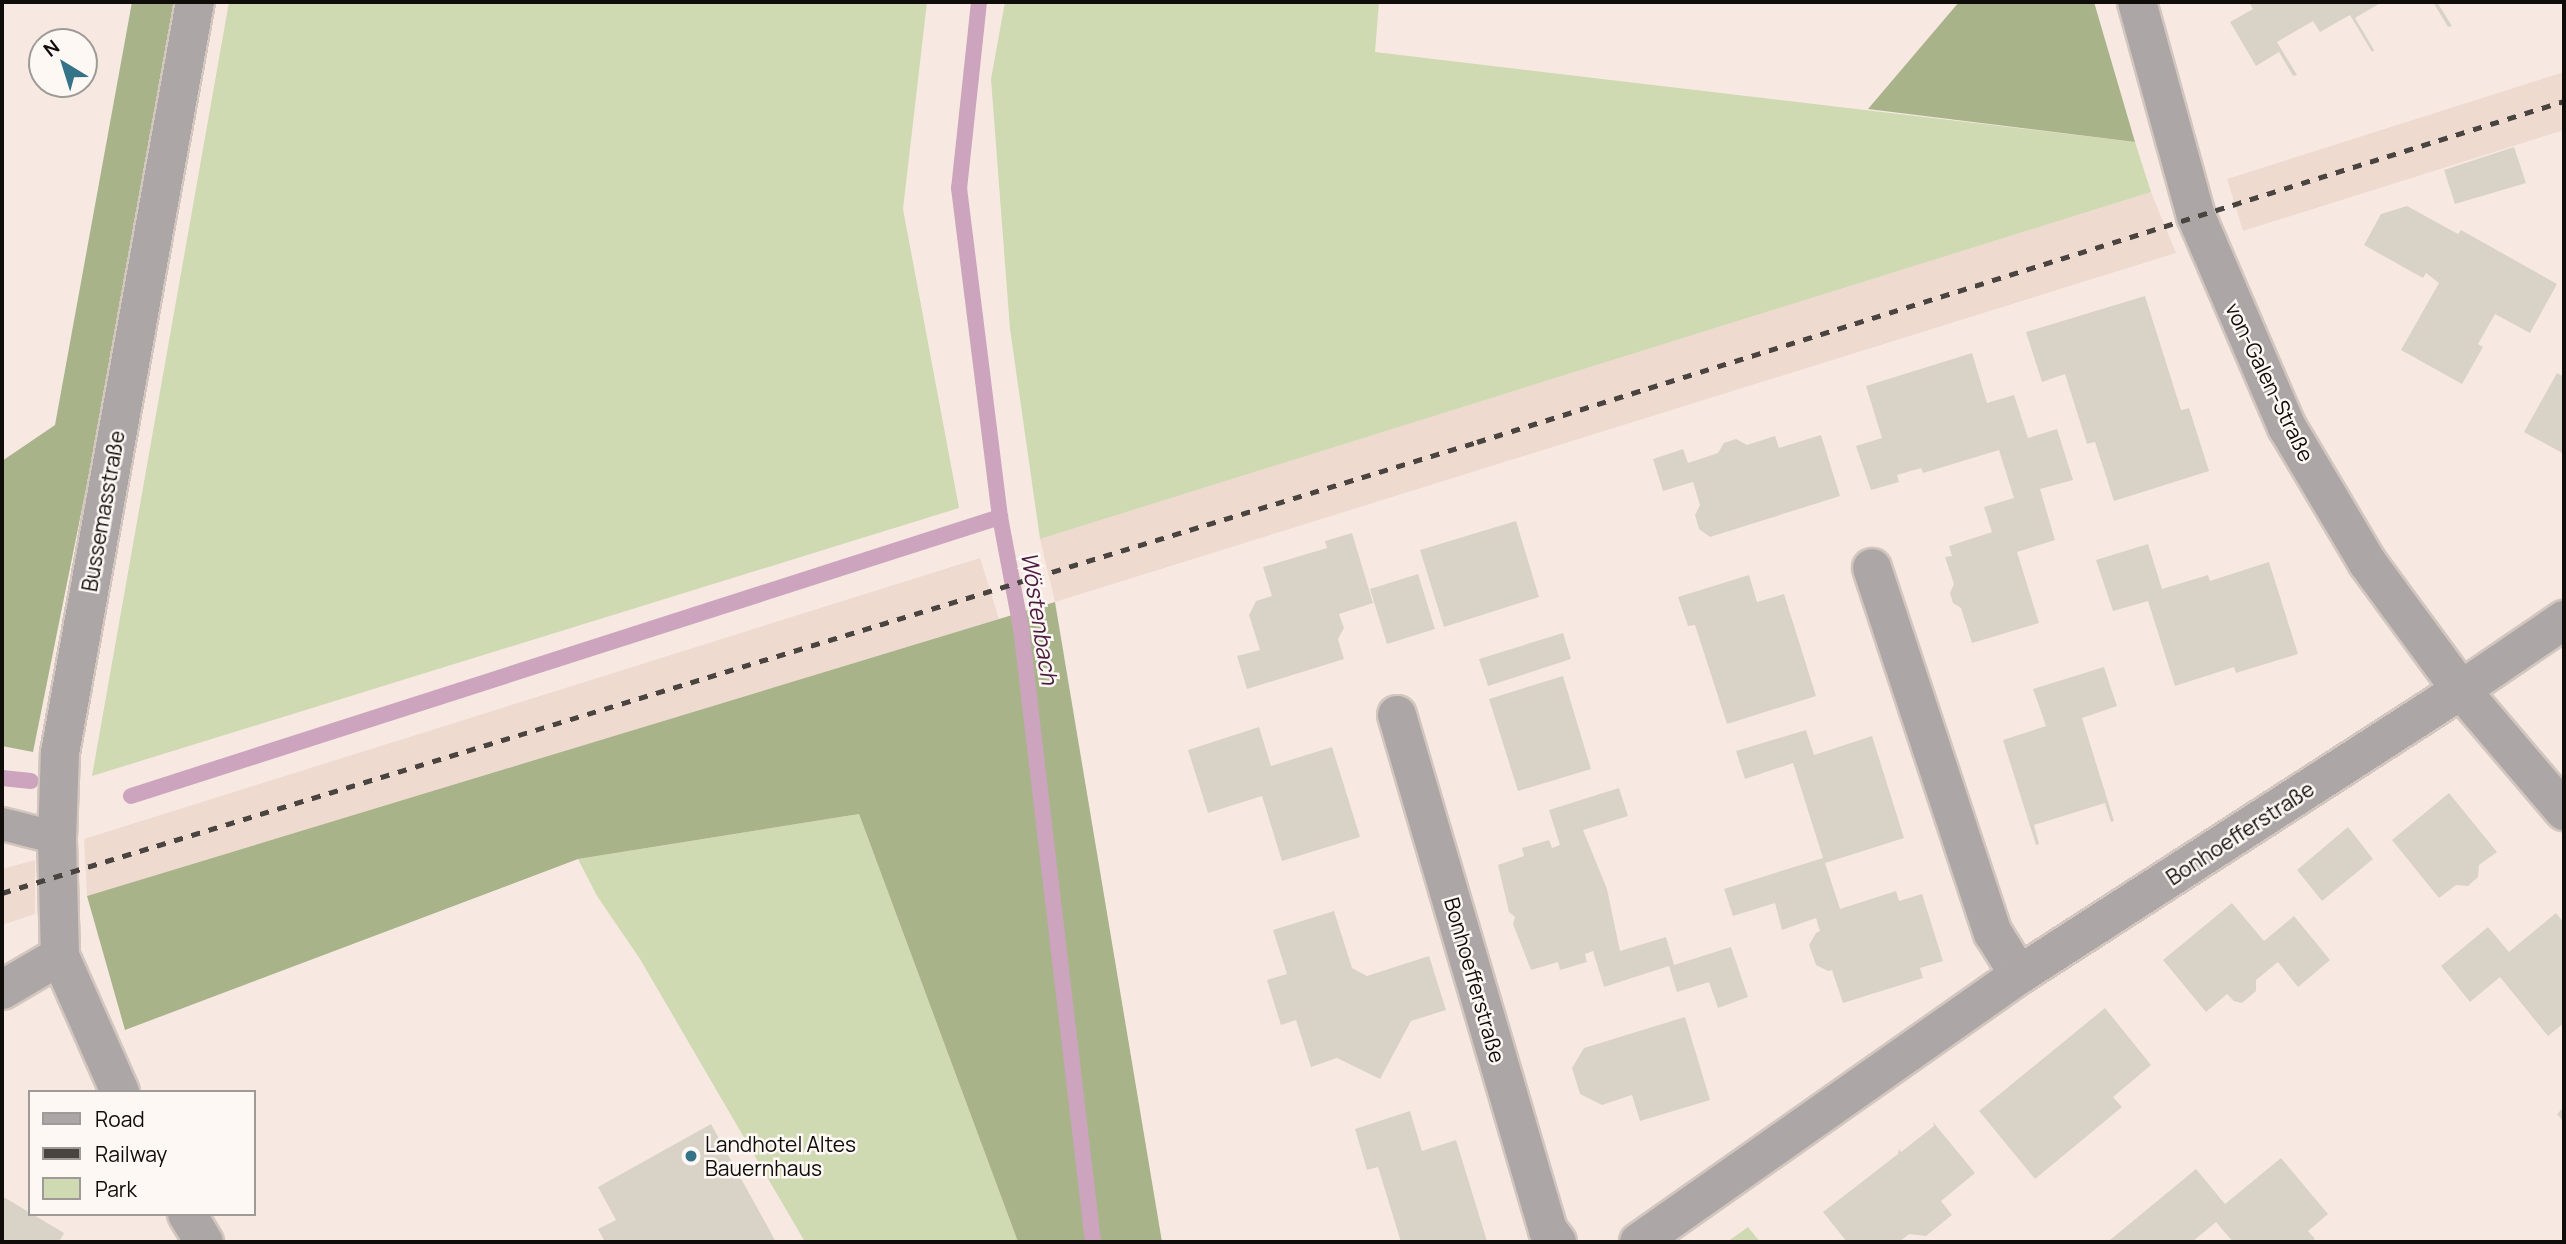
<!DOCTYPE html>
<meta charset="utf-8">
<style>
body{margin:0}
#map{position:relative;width:2566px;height:1244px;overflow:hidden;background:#f7e9e2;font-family:Manrope,sans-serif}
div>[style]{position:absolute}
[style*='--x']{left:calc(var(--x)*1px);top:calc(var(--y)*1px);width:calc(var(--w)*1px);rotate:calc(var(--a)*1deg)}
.built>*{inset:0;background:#eedacf}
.green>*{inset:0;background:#cfd9b2}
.forest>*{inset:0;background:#a8b389}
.stream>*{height:16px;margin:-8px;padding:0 8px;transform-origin:8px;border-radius:8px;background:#cca4be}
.building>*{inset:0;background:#d9d3c7}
.roads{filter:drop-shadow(2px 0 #d2c6bf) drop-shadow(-2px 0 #d2c6bf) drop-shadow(0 2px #d2c6bf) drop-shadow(0 -2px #d2c6bf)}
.lane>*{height:32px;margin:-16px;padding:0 16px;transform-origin:16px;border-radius:16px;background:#ada6a6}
.street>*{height:38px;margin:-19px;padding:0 19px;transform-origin:19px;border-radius:19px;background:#ada6a6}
.rail>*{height:5px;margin-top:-2.5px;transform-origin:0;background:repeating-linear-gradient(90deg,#4a4440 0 9px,transparent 0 18px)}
.dots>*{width:19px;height:19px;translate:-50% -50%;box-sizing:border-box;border:4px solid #fef8f5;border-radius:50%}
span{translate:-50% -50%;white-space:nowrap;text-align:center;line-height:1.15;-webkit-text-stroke:5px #fef8f5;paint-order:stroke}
.street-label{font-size:21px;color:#100c09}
.poi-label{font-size:21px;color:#100c09}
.left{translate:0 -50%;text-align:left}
.water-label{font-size:23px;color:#4c1b3e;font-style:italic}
.frame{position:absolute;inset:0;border:4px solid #100c09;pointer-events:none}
.legend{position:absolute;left:28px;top:1090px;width:228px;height:126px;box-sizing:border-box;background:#fef8f5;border:2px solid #9f9a97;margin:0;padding:9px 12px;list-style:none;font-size:21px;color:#100c09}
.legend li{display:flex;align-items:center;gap:14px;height:35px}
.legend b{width:35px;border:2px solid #9f9a97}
.north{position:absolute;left:28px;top:28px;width:70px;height:70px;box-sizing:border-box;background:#fef8f5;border:2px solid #9f9a97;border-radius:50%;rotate:322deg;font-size:19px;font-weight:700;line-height:28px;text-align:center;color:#100c09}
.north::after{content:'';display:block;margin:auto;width:24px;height:32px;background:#357389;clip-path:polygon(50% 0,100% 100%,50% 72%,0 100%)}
</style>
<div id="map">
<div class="built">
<div style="clip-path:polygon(2564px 72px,2564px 130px,2243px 231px,2227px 179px)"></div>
<div style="clip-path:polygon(2151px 192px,2176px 253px,1055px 602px,1040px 539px)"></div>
<div style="clip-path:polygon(980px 558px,999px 619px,87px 896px,84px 839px)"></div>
<div style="clip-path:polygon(35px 860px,35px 914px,2px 925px,2px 869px)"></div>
</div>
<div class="green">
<div style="clip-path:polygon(229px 2px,927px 2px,903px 209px,959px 508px,92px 776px)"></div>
<div style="clip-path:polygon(1005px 2px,1379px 2px,1375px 52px,2135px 142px,2151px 192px,1040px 539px,1010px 329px,991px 79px)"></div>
<div style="clip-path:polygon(859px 814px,1018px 1242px,805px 1242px,640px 959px,597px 896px,578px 859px)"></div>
<div style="clip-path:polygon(1748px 1227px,1760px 1242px,1727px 1242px)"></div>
</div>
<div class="forest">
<div style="clip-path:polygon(132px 2px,184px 2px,33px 752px,2px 746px,2px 461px,55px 425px)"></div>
<div style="clip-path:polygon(1959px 2px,2094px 2px,2135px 142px,1868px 109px)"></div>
<div style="clip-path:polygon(1055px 602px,1162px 1242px,1018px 1242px,859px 814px,578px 859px,125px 1030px,87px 896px)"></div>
</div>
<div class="stream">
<div style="--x:979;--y:2;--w:187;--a:96.1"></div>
<div style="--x:959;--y:188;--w:332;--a:82.9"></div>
<div style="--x:1000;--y:517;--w:113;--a:79.3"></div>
<div style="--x:1021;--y:628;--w:618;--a:83.31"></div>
<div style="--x:2;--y:778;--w:29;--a:6"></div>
<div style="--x:131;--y:796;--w:913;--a:-17.8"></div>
</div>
<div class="building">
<div style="clip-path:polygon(2249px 2px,2382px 2px,2355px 18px,2374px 50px,2372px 52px,2350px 15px,2320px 32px,2313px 21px,2277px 42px,2297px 75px,2293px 76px,2279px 52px,2256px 66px,2230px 22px,2253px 9px)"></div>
<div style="clip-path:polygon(2433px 2px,2437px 2px,2452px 26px,2448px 27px)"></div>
<div style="clip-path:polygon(2514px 147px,2526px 183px,2455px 204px,2444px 170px)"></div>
<div style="clip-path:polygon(2407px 206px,2458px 234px,2461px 230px,2557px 284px,2530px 333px,2495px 314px,2478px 344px,2483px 347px,2462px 384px,2401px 350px,2439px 283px,2426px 273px,2423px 278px,2364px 245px,2381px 214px)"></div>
<div style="clip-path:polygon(2145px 296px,2181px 410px,2189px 408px,2209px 471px,2114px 501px,2095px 442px,2087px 444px,2065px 374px,2042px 382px,2026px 332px)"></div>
<div style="clip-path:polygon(1972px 353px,1987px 403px,2014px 395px,2028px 438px,2057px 429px,2073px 480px,2040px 489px,2055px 540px,2017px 552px,2039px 623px,1972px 643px,1961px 608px,1953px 603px,1950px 593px,1954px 584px,1945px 557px,1952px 556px,1949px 546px,1992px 532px,1984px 507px,2014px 498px,1999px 450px,1923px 473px,1921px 468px,1897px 475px,1899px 482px,1871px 490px,1856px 446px,1882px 438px,1866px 386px)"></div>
<div style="clip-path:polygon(2557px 373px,2564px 377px,2564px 454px,2524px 432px)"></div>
<div style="clip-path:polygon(1821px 435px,1840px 496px,1710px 537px,1699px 529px,1695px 515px,1700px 505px,1693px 482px,1663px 491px,1653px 459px,1683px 449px,1688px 463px,1718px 453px,1724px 443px,1736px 439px,1747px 445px,1775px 436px,1779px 448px)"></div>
<div style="clip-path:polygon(1516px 521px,1539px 597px,1444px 627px,1420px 550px)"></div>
<div style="clip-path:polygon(1352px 533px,1373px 603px,1339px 614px,1344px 628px,1338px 639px,1344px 659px,1247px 689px,1237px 656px,1260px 650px,1249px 615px,1256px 601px,1272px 596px,1263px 567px,1327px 548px,1325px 541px)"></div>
<div style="clip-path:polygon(2148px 544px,2162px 589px,2208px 575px,2210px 581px,2269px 562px,2298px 654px,2236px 673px,2234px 667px,2175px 686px,2148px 601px,2113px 611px,2096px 560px)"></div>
<div style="clip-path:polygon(1418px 574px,1435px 629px,1387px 644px,1370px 589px)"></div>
<div style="clip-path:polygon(1749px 575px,1757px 602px,1784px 594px,1816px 696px,1727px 724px,1695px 625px,1688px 626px,1678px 597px)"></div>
<div style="clip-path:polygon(1563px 633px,1571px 659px,1488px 686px,1479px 659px)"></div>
<div style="clip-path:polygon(2104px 667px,2117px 706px,2082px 718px,2114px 821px,2111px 822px,2105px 803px,2034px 825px,2039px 844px,2036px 845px,2003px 740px,2046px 726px,2033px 689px)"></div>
<div style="clip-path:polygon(1563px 676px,1591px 769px,1518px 791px,1489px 699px)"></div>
<div style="clip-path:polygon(1259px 727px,1271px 766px,1332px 747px,1360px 837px,1282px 861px,1262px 796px,1208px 813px,1188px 750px)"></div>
<div style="clip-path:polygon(1806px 730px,1814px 755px,1872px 736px,1904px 838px,1825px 863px,1840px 909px,1896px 891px,1899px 901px,1922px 894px,1943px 961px,1920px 968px,1923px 978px,1843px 1003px,1832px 970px,1828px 971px,1816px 965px,1809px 945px,1816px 933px,1820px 931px,1816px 918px,1782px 930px,1775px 903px,1733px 916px,1724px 889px,1823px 858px,1793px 763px,1745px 779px,1736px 751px)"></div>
<div style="clip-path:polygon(1619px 788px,1628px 816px,1583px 830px,1607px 889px,1620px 951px,1666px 937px,1674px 965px,1731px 947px,1748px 997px,1718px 1008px,1709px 982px,1677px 992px,1669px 966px,1604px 987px,1593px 951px,1585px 954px,1587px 962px,1560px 970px,1558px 962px,1531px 970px,1513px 924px,1515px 917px,1509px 912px,1498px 865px,1524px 856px,1522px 848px,1549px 840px,1552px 848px,1560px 845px,1549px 810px)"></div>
<div style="clip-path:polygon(2449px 793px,2497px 852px,2479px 865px,2478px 877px,2468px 886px,2456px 885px,2439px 898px,2392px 840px)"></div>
<div style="clip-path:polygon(2348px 827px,2373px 859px,2322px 901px,2297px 870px)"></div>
<div style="clip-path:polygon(2232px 903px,2264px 941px,2294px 916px,2330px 960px,2298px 987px,2278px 962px,2256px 980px,2256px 991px,2242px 1003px,2234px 1001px,2227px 994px,2206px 1012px,2163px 960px)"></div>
<div style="clip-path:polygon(1334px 911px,1352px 968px,1367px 976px,1429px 956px,1446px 1010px,1411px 1021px,1380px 1079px,1337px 1058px,1311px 1067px,1296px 1020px,1281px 1025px,1267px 980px,1287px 974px,1273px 930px)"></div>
<div style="clip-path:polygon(2556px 913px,2564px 923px,2564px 1023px,2548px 1036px,2500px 977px,2470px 1002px,2441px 966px,2488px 927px,2509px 952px)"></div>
<div style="clip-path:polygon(2105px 1008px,2151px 1065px,2113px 1097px,2122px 1107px,2035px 1179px,1979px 1111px)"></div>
<div style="clip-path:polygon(1685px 1017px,1710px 1100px,1640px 1121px,1632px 1095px,1602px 1105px,1580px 1094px,1572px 1068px,1584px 1048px)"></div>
<div style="clip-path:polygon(2564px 1107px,2564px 1123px,2557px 1114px)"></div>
<div style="clip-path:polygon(1410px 1111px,1422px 1151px,1456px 1140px,1487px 1241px,1401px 1242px,1378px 1167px,1367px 1170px,1355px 1129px)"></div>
<div style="clip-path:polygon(1933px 1122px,1975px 1173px,1941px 1201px,1952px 1215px,1926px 1236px,1909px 1234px,1899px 1242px,1847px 1242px,1823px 1212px,1898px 1154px,1899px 1149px,1901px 1152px,1934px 1126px)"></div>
<div style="clip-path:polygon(711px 1124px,776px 1242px,605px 1242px,598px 1229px,616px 1220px,598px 1187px)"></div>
<div style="clip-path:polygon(2281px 1158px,2328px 1214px,2308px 1231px,2315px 1239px,2311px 1242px,2233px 1242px,2216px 1222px,2192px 1242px,2110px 1240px,2196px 1169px,2225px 1204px)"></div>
<div style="clip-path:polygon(2px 1196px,64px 1233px,59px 1242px,2px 1242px)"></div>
</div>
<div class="roads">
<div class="lane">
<div style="--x:2;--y:824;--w:57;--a:14.3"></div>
</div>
<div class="street">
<div style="--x:2137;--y:2;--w:222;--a:74.6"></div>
<div style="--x:2196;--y:216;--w:230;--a:66.7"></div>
<div style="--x:2287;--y:427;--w:157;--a:59.3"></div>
<div style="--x:2367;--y:562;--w:159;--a:53.7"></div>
<div style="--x:2461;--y:690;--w:159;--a:49.6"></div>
<div style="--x:1872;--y:568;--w:385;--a:71.7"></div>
<div style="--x:1993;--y:933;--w:49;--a:58.2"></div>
<div style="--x:1397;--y:715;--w:537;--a:73.66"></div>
<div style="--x:1548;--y:1230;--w:15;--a:53"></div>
<div style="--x:2;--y:990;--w:67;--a:-30.4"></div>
<div style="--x:120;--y:1092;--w:149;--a:-113.8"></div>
<div style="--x:60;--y:956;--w:118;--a:-91.5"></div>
<div style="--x:57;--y:838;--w:85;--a:-88"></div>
<div style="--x:60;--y:753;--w:763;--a:-79.81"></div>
<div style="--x:187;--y:1214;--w:33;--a:59"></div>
<div style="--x:1639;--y:1242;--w:464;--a:-35.1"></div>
<div style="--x:2019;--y:975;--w:526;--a:-32.81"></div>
<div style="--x:2461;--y:690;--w:125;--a:-34.2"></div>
</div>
</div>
<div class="rail">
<div style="--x:2;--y:893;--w:1542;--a:-17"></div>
<div style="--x:1477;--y:442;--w:1139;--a:-17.42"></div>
</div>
<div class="dots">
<div style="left:691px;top:1156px;background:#357389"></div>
</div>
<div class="street-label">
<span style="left:2270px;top:382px;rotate:64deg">von-Galen-Straße</span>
<span style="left:103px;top:511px;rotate:-80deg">Bussemasstraße</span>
<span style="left:2240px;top:833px;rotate:-33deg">Bonhoefferstraße</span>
<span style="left:1475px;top:980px;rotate:74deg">Bonhoefferstraße</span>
</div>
<div class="poi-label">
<span class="left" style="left:705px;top:1156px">Landhotel Altes<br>Bauernhaus</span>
</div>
<div class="water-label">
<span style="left:1040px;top:618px;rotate:81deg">Wöstenbach</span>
</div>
<div class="frame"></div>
<ul class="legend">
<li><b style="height:9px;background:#ada6a6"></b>Road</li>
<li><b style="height:9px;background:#4a4440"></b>Railway</li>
<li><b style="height:19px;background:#cfd9b2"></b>Park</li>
</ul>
<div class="north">N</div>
</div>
